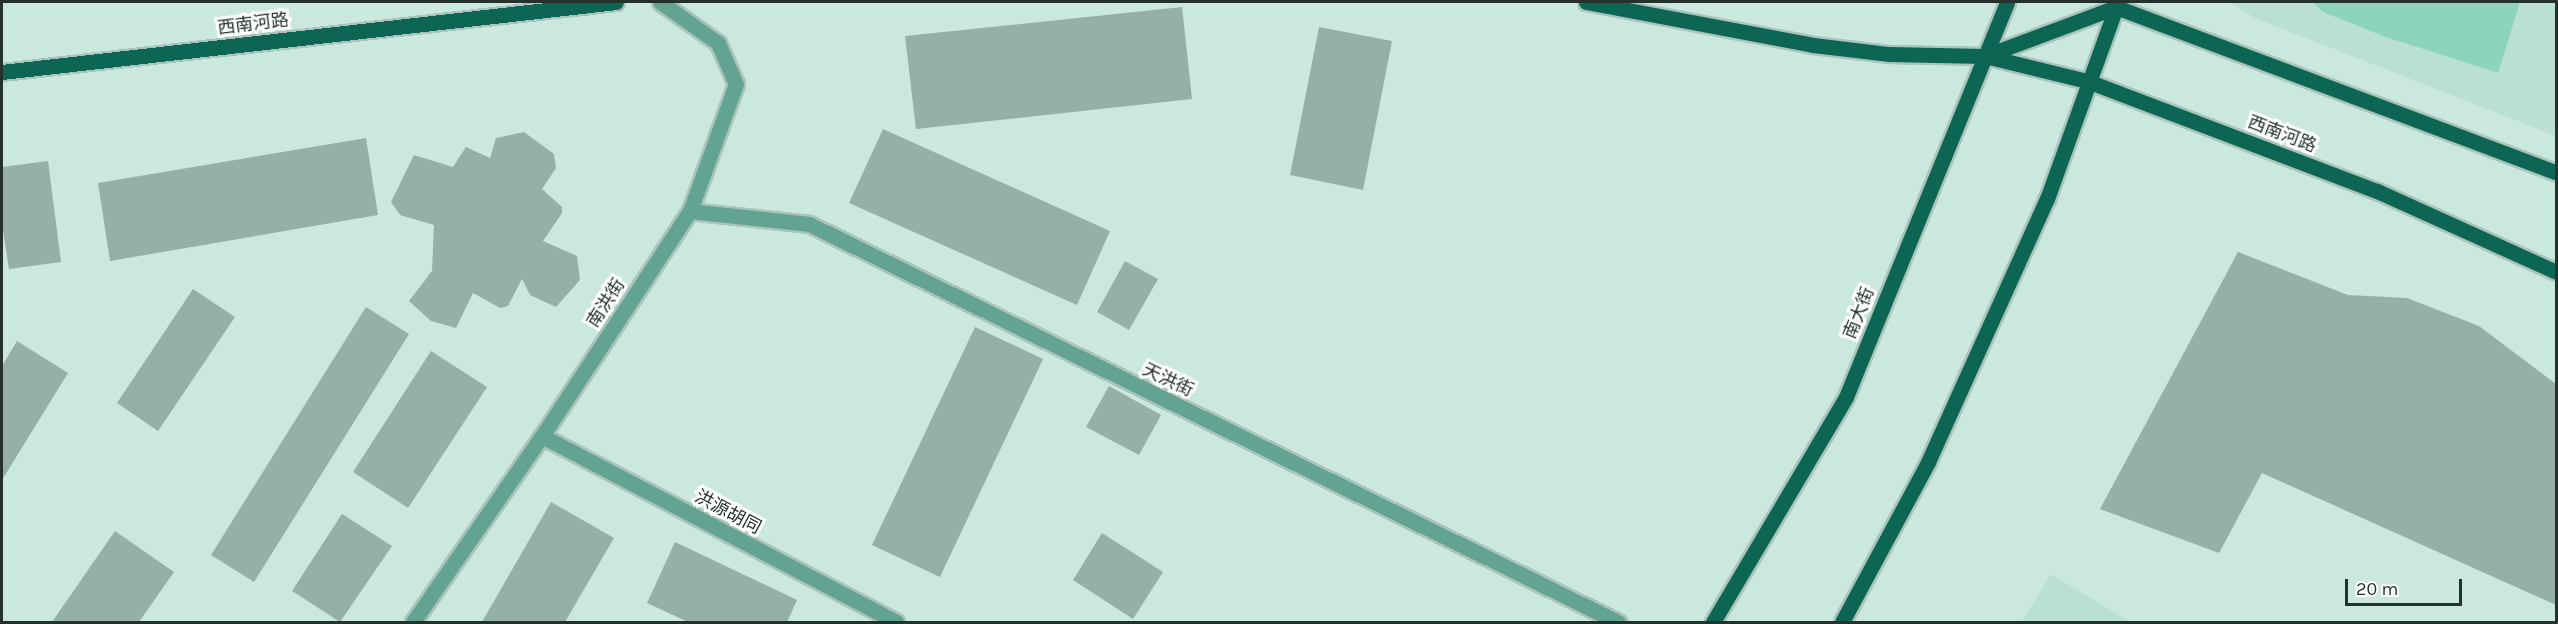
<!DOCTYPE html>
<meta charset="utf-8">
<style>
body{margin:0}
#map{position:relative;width:2558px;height:624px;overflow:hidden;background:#cbe8df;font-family:Karla,"Noto Sans SC",sans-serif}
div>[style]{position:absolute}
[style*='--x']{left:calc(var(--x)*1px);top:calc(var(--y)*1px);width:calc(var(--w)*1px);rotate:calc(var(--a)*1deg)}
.built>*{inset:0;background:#badfd3}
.green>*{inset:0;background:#8dd4bf}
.building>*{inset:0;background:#94b0a7}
.roads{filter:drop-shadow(2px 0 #aac3bb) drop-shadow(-2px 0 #aac3bb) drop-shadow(0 2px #aac3bb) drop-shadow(0 -2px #aac3bb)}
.minor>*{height:15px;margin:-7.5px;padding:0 7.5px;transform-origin:7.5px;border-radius:7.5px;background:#62a491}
.major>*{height:15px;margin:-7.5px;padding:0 7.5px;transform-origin:7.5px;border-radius:7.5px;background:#0d6654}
span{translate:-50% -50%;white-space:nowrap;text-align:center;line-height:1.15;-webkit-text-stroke:6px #fff;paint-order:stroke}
.street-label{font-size:18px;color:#25312d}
.frame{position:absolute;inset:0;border:3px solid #25312d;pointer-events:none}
.scale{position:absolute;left:2345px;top:579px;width:117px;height:27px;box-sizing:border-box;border:3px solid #25312d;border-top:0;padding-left:8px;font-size:18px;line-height:21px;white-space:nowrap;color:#25312d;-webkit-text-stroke:4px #fff;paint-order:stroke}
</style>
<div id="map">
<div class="built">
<div style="clip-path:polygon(2230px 2px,2556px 2px,2556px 136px,2255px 18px)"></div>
<div style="clip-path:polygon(2051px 574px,2130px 622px,2022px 622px)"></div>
</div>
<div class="green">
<div style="clip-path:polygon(2313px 2px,2520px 2px,2498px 73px,2383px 36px,2323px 12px)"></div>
</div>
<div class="building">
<div style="clip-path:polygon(1182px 7px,1192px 99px,916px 129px,905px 36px)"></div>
<div style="clip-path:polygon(1319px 27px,1392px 41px,1363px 190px,1290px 175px)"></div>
<div style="clip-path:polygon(883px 129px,1110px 231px,1077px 305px,849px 203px)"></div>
<div style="clip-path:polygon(524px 132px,554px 154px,556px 168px,542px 189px,562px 207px,562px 213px,543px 241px,577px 256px,580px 280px,556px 307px,530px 295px,522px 279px,508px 306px,500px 308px,473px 293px,456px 328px,431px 321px,409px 301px,432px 271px,434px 225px,400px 215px,391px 202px,414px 155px,453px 167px,466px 147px,490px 158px,496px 138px)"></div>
<div style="clip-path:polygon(366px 138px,378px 215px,110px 261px,98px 183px)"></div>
<div style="clip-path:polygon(48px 161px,61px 262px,9px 269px,2px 224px,2px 167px)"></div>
<div style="clip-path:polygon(2238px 252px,2348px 295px,2407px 298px,2479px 326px,2556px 384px,2556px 605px,2262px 473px,2219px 553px,2100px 509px)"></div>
<div style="clip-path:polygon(1125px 261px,1158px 279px,1129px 330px,1097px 312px)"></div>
<div style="clip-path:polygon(193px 289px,235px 317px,158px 431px,117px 403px)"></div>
<div style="clip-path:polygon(366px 307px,409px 334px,254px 582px,211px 555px)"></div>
<div style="clip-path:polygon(975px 327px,1043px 359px,940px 577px,872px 545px)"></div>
<div style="clip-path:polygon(17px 341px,68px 373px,2px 480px,2px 366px)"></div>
<div style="clip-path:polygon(431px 351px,487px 387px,408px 508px,353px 472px)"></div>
<div style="clip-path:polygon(1109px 386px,1161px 415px,1139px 455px,1086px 427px)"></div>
<div style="clip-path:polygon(551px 502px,614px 538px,565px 622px,482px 622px)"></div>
<div style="clip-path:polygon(342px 514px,392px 546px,340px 622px,292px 591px)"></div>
<div style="clip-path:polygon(115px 531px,174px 572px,139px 622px,52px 622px)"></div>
<div style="clip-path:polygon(1102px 533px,1163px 572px,1133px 619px,1073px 580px)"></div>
<div style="clip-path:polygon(675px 542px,797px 600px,787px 622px,688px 622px,647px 603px)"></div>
</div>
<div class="roads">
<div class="minor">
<div style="--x:690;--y:211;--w:120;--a:6.2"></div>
<div style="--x:809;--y:224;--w:902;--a:26.2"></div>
<div style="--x:542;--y:436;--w:400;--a:27.7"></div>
<div style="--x:413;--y:622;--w:226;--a:-55.3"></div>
<div style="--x:542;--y:436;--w:269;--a:-56.7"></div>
<div style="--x:690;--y:211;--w:135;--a:-70.1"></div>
<div style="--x:736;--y:84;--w:45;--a:-113.7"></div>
<div style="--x:718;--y:43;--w:71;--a:-144.7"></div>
</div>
<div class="major">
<div style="--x:1586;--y:2;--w:231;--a:10.7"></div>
<div style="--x:1813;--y:45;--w:77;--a:6.8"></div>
<div style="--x:1889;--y:54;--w:96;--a:1.2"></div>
<div style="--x:1985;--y:56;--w:105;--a:13.8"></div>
<div style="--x:2087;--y:81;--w:310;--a:20.8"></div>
<div style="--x:2377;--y:191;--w:196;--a:24.3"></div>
<div style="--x:1985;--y:56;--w:140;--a:-20.5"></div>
<div style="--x:2116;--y:7;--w:470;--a:20.6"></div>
<div style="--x:2;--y:72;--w:618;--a:-6.5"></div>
<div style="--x:1713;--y:622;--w:261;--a:-59.4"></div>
<div style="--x:1846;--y:397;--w:427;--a:-67.8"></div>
<div style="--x:1842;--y:622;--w:182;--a:-61.7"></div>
<div style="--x:1928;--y:462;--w:289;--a:-65.7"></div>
<div style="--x:2047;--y:199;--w:209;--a:-70.2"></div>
</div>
</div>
<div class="street-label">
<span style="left:253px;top:24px;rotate:-7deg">西南河路</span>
<span style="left:2282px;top:134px;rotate:21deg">西南河路</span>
<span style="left:606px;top:303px;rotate:-57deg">南洪街</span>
<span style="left:1859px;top:313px;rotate:-68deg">南大街</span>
<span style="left:1168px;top:380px;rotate:26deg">天洪街</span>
<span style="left:728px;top:512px;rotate:28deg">洪源胡同</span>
</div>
<div class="frame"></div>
<div class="scale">20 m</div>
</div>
